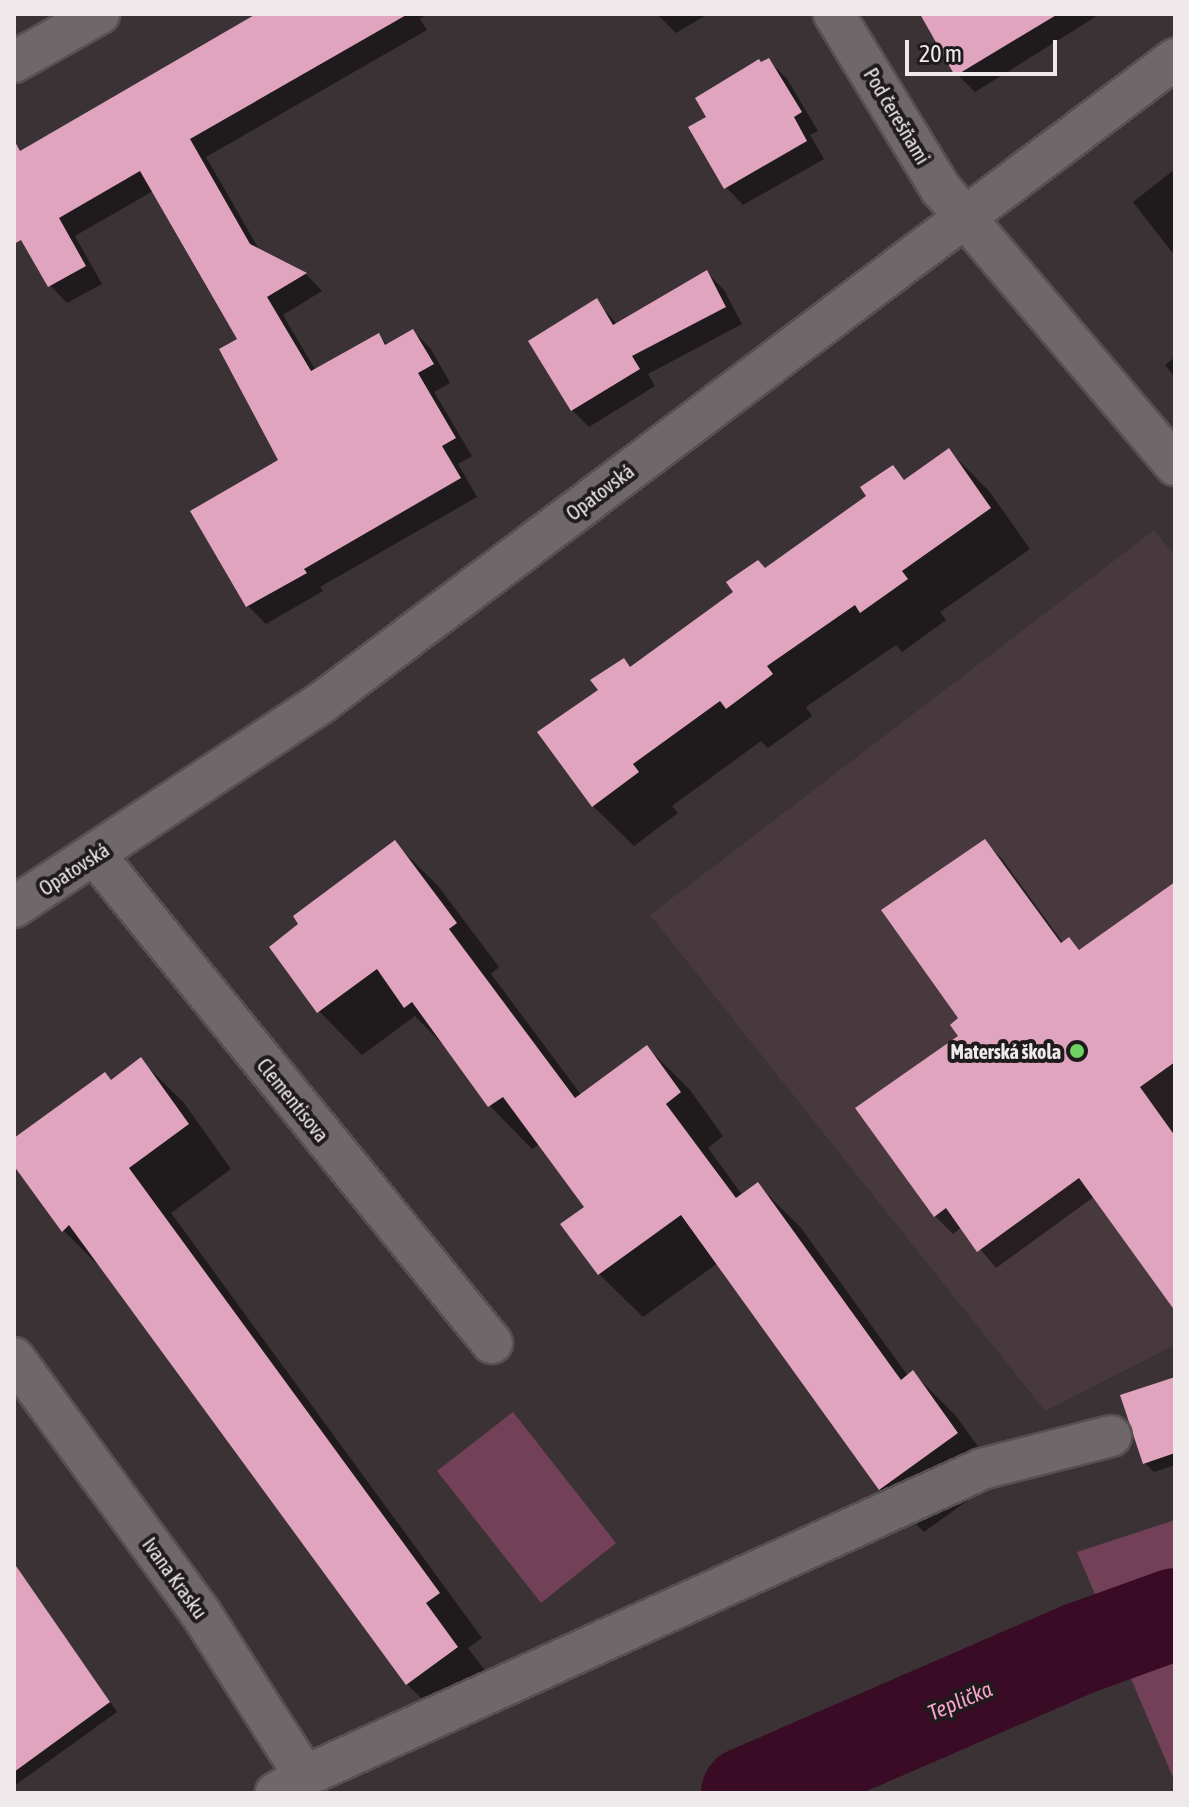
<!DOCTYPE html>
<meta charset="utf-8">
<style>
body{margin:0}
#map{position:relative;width:1189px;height:1807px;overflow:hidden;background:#3a3235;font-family:"Asap Condensed",sans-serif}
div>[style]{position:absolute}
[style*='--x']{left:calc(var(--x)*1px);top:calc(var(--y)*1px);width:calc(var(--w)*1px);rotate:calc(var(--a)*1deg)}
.built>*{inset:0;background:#48393f}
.green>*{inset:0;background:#724158}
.shadow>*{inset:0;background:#0007}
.river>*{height:92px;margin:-46px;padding:0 46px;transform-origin:46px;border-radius:46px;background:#3a0b25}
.building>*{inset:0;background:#e1a4bf}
.roads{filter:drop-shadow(2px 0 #575053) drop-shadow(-2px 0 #575053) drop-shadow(0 2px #575053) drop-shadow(0 -2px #575053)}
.minor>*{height:40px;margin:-20px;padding:0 20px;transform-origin:20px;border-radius:20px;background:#70676b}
.dots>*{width:22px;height:22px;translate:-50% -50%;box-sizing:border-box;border:4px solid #1f1b1c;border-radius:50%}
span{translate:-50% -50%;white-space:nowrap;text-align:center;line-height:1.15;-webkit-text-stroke:8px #1f1b1c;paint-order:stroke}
.street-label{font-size:20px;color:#efe9ec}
.poi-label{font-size:20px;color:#efe9ec;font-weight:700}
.right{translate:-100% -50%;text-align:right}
.water-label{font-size:22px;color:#f8a4ca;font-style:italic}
.frame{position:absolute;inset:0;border:16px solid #efe9ec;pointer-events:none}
.scale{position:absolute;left:905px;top:40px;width:152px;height:36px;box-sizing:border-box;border:4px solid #efe9ec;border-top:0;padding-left:10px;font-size:24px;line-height:28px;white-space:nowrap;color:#efe9ec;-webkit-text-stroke:6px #1f1b1c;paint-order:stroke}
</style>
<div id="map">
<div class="built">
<div style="clip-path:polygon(1154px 530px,1175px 556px,1175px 1345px,1045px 1411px,650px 915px)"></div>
</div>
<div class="green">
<div style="clip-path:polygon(513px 1412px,616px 1543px,541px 1603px,437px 1471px)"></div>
<div style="clip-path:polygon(1175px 1520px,1175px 1782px,1077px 1552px)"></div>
</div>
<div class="shadow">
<div style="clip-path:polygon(260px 14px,428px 14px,420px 19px,427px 30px,206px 157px,260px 251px,306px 274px,322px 291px,283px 315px,316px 371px,378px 335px,388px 345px,413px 331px,431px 349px,450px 383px,434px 392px,472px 456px,458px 464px,477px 497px,320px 587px,323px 591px,266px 624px,248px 606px,193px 512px,281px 461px,240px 340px,153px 191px,75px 236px,102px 284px,67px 303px,50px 285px,14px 222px,14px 157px)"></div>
<div style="clip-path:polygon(657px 14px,708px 14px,676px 33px)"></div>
<div style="clip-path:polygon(922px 14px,1100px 14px,975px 92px,957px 74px)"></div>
<div style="clip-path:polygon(769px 61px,787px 79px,818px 131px,810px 135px,824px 159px,743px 205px,726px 187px,709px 118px)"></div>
<div style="clip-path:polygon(1175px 169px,1175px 256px,1133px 202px)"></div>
<div style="clip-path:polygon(707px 273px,724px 290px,742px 324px,648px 374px,655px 386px,589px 427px,572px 410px,596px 301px,618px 325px)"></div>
<div style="clip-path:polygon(1175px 357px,1175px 377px,1165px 365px)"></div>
<div style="clip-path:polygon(949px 451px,989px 491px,1030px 549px,940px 612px,946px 620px,902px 652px,896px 645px,806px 707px,812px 716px,768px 748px,761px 741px,672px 806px,678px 813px,634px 846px,593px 806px,540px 733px,869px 496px,892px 467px,906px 481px)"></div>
<div style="clip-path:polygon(985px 842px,1002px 859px,1064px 944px,1069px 940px,1081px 951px,1175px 884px,1175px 1308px,1095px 1196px,996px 1268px,962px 1227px,953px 1234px,935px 1216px)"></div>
<div style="clip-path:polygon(395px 843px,438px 886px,499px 967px,491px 974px,582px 1096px,647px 1047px,690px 1090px,723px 1136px,708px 1148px,743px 1196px,758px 1185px,801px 1228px,908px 1376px,913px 1373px,956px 1416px,1000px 1477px,924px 1532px,880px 1489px,718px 1263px,643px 1317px,599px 1274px,563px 1224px,587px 1208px,540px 1144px,532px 1149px,489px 1105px,448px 1050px,415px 1016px,362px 1055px,319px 1011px)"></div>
<div style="clip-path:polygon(140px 1059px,184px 1103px,231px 1169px,171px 1213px,482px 1638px,468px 1648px,501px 1692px,451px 1728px,407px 1684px,107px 1274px,63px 1230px,14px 1162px,14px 1140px,112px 1081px)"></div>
<div style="clip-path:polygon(1175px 1379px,1175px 1465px,1154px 1472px,1145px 1463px)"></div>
<div style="clip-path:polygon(14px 1590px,32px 1592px,117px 1712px,14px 1786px)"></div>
</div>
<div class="river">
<div style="--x:747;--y:1793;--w:364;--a:-23.5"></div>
<div style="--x:1081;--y:1648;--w:100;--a:-19.9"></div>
</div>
<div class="building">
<div style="clip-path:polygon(256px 14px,408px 14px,190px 139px,250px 244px,307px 273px,267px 297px,311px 371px,379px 333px,385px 345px,413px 329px,434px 364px,418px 373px,456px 438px,442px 446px,461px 478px,304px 569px,307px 573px,246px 607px,190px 511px,278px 460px,219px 349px,237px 339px,140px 171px,59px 218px,86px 266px,48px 287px,21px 240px,14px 244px,14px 140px,20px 151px)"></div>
<div style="clip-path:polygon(920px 14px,1058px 14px,955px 76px)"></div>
<div style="clip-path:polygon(769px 58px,802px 112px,794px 117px,807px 141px,724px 189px,688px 127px,706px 117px,695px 98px,759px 59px,761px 62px)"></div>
<div style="clip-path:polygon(707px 270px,726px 307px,632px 356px,640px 369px,571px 411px,528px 341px,597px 298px,613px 325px)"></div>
<div style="clip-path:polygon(949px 448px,991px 508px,902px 571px,908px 579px,860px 613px,855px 605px,767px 666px,773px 674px,726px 709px,720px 701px,633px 764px,639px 772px,592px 807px,537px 732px,598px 690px,590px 680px,624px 658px,630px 667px,733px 592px,726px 582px,758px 560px,765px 568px,866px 496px,860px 487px,893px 465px,904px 480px)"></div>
<div style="clip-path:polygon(985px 839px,1061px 943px,1069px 937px,1079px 950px,1175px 882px,1175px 1062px,1140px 1087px,1175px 1136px,1175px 1311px,1079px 1178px,977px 1252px,946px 1208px,934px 1217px,855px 1108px,958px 1036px,950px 1025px,958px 1018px,881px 910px)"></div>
<div style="clip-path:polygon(395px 840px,457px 923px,449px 929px,575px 1098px,647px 1045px,681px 1092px,666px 1104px,736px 1198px,758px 1182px,901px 1380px,913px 1370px,958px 1433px,879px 1490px,681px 1215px,598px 1275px,560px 1224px,584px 1207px,503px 1097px,488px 1107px,412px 1002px,404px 1008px,377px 969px,317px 1013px,269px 947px,298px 924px,293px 916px)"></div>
<div style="clip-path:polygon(141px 1057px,189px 1124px,129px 1168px,440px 1593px,426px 1603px,458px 1647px,406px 1685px,69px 1225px,62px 1232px,14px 1166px,14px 1138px,105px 1072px,111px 1080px)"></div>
<div style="clip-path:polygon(1175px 1377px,1175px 1453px,1143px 1464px,1120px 1395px)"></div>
<div style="clip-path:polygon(14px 1563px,110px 1702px,14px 1772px)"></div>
</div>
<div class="roads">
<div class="minor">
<div style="--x:834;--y:14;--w:205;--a:58.6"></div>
<div style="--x:941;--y:189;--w:362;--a:49.7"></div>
<div style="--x:14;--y:62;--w:98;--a:-29.5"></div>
<div style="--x:95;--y:855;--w:629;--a:50.87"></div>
<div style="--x:14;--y:907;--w:369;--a:-33.6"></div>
<div style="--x:321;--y:703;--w:1070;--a:-37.02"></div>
<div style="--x:14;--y:1358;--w:315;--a:53.8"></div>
<div style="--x:200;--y:1612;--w:195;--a:57.4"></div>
<div style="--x:305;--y:1776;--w:34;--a:150"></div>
<div style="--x:305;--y:1776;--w:743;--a:-24.39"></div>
<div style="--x:982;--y:1469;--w:133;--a:-14.3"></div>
</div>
</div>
<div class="dots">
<div style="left:1077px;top:1051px;background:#6ed360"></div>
</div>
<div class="street-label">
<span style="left:897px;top:116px;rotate:59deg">Pod čerešňami</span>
<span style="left:600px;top:492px;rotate:-37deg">Opatovská</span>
<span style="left:74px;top:869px;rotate:-33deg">Opatovská</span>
<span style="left:293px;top:1100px;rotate:51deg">Clementisova</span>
<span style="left:175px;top:1578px;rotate:54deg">Ivana Krasku</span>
</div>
<div class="poi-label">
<span class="right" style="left:1061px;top:1051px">Materská škola</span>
</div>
<div class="water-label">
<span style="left:960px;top:1701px;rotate:-23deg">Teplička</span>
</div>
<div class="frame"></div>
<div class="scale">20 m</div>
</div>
